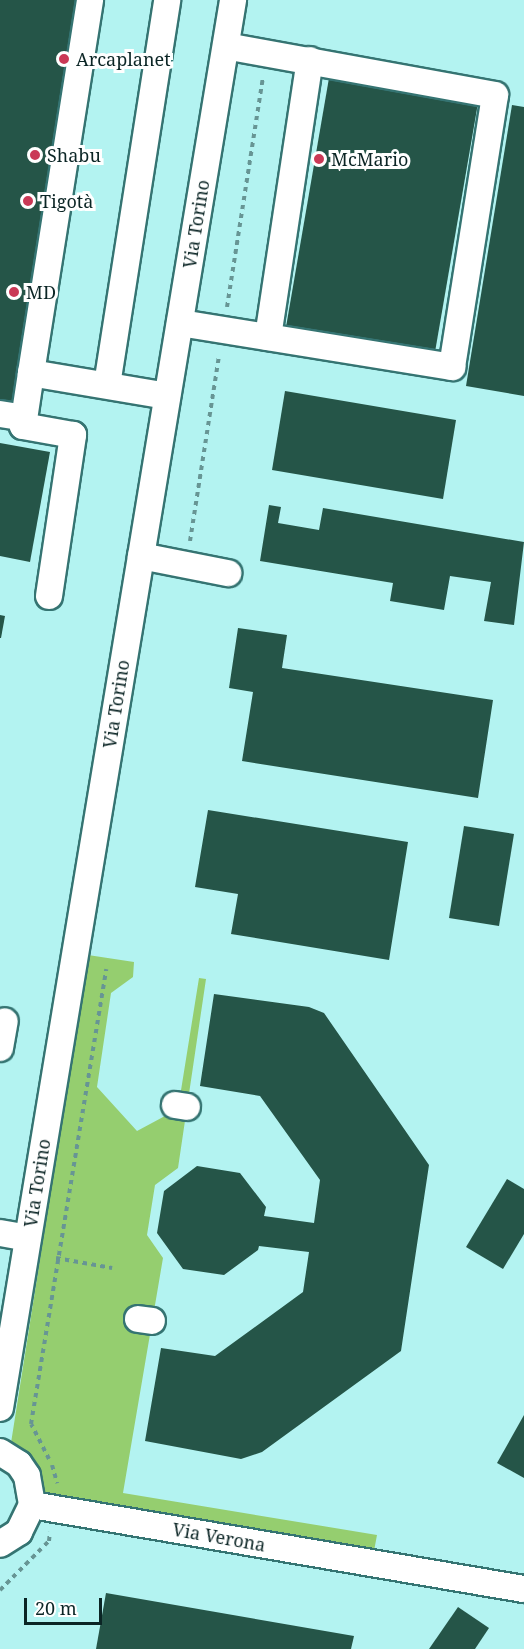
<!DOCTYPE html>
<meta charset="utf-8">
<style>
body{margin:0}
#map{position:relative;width:524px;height:1649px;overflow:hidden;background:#b3f3f1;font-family:"Noto Serif",serif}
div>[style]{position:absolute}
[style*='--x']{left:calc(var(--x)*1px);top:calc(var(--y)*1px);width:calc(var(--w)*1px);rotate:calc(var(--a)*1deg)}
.green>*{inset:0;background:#95ce6f}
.building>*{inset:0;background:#255548}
.path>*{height:4px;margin-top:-2px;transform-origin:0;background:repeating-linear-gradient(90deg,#679594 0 4.5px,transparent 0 9px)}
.roads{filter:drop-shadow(2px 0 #357472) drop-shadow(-2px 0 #357472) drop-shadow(0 2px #357472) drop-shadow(0 -2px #357472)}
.minor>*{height:26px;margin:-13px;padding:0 13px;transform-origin:13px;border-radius:13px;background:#fff}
.dots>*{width:16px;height:16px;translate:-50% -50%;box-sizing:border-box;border:3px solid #fff;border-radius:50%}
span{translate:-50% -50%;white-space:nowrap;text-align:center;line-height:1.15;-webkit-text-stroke:6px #fff;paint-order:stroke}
.poi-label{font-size:18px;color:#0b2525}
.left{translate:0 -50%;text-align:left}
.street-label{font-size:18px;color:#0b2525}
.scale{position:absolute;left:24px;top:1598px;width:78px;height:27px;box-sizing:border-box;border:3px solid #0b2525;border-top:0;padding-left:8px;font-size:18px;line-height:21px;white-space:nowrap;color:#0b2525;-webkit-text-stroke:4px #fff;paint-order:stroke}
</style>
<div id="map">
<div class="green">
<div style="clip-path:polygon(88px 955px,134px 962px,133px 977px,111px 993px,97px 1087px,137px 1131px,178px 1109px,199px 978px,206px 979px,178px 1168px,155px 1185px,147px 1235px,163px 1258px,123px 1493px,377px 1535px,374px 1551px,30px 1493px,12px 1478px,8px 1462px)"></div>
</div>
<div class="building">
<div style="clip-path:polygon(0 0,80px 0,14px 402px,0 400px)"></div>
<div style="clip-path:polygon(329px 78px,478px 103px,435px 352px,286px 327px)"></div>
<div style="clip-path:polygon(512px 105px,524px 107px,524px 396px,466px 386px)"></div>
<div style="clip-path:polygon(285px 391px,456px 420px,443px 499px,272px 470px)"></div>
<div style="clip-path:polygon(0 443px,50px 452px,30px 562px,0 556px)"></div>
<div style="clip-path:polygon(269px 505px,281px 507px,278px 523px,319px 530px,323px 508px,524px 542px,514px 625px,484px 621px,491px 582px,450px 576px,444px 610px,390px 601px,393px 583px,260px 561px)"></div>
<div style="clip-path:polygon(0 615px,5px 616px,1px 638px,0 638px)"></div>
<div style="clip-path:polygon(238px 628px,287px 635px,282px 668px,493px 700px,478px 798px,242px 761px,253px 692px,229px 688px)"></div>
<div style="clip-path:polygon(208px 810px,408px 842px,389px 960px,231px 934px,238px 894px,195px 887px)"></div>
<div style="clip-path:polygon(464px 826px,514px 834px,499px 926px,449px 918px)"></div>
<div style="clip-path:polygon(214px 994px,309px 1007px,324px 1013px,429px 1165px,401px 1351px,262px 1452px,241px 1459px,145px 1441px,161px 1348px,215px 1356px,303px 1292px,309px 1252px,259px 1246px,258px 1250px,224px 1275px,183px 1269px,157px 1233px,164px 1191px,197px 1166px,240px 1173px,266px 1207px,264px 1216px,314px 1223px,320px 1180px,260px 1096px,200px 1086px)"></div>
<div style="clip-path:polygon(507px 1179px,524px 1189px,524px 1234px,503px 1269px,466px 1247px)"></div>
<div style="clip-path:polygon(524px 1415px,524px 1478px,497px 1463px)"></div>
<div style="clip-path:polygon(106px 1593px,354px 1636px,351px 1649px,96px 1649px)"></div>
<div style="clip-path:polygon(458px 1607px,489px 1628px,475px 1649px,429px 1649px)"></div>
</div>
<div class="path">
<div style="--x:227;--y:307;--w:233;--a:-81.1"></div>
<div style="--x:190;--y:541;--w:188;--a:-81.1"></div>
<div style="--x:56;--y:1258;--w:57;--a:10.1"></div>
<div style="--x:49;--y:1459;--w:39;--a:-117"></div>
<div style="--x:31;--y:1424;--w:461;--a:-80.6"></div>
<div style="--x:52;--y:1465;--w:19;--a:74"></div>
<div style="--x:0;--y:1590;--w:69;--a:-45"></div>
<div style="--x:49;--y:1541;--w:9;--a:-84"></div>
</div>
<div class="roads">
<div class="minor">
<div style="--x:180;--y:323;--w:276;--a:9.2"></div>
<div style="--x:452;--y:367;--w:275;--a:-81"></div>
<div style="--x:495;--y:95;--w:273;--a:-169.7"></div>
<div style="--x:268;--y:337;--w:280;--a:-81.4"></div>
<div style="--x:31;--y:373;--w:378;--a:-81"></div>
<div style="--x:107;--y:385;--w:390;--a:-81.1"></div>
<div style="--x:0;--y:414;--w:24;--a:9"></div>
<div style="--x:141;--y:556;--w:89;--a:11.1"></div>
<div style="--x:49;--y:596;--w:163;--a:-81.5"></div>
<div style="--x:73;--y:435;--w:51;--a:-169.8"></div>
<div style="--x:23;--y:426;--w:54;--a:-81.4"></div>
<div style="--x:31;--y:373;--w:138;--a:9.6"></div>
<div style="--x:0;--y:1048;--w:27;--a:-80"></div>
<div style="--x:175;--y:1105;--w:12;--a:9"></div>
<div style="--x:0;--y:1233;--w:28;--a:10"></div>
<div style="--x:138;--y:1319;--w:14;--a:8"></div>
<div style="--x:0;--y:1408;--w:1427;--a:-80.6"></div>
<div style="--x:0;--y:1452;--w:22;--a:32"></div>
<div style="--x:19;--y:1464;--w:14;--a:56"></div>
<div style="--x:27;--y:1476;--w:29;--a:80"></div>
<div style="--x:32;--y:1505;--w:30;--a:116"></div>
<div style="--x:19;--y:1532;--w:22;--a:148"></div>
<div style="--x:32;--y:1505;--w:499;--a:9.7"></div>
</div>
</div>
<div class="dots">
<div style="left:64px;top:59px;background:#ca3956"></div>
<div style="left:35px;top:155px;background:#ca3956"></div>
<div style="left:319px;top:159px;background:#ca3956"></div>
<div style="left:28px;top:201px;background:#ca3956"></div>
<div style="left:14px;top:292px;background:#ca3956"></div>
</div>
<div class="poi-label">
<span class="left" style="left:76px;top:59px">Arcaplanet</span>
<span class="left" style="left:47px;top:155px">Shabu</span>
<span class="left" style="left:331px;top:159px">McMario</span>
<span class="left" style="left:40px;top:201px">Tigotà</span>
<span class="left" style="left:26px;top:292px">MD</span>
</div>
<div class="street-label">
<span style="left:196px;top:224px;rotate:-81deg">Via Torino</span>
<span style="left:116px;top:704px;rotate:-81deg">Via Torino</span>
<span style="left:37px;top:1183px;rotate:-81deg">Via Torino</span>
<span style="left:219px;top:1537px;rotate:10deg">Via Verona</span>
</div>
<div class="scale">20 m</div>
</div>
